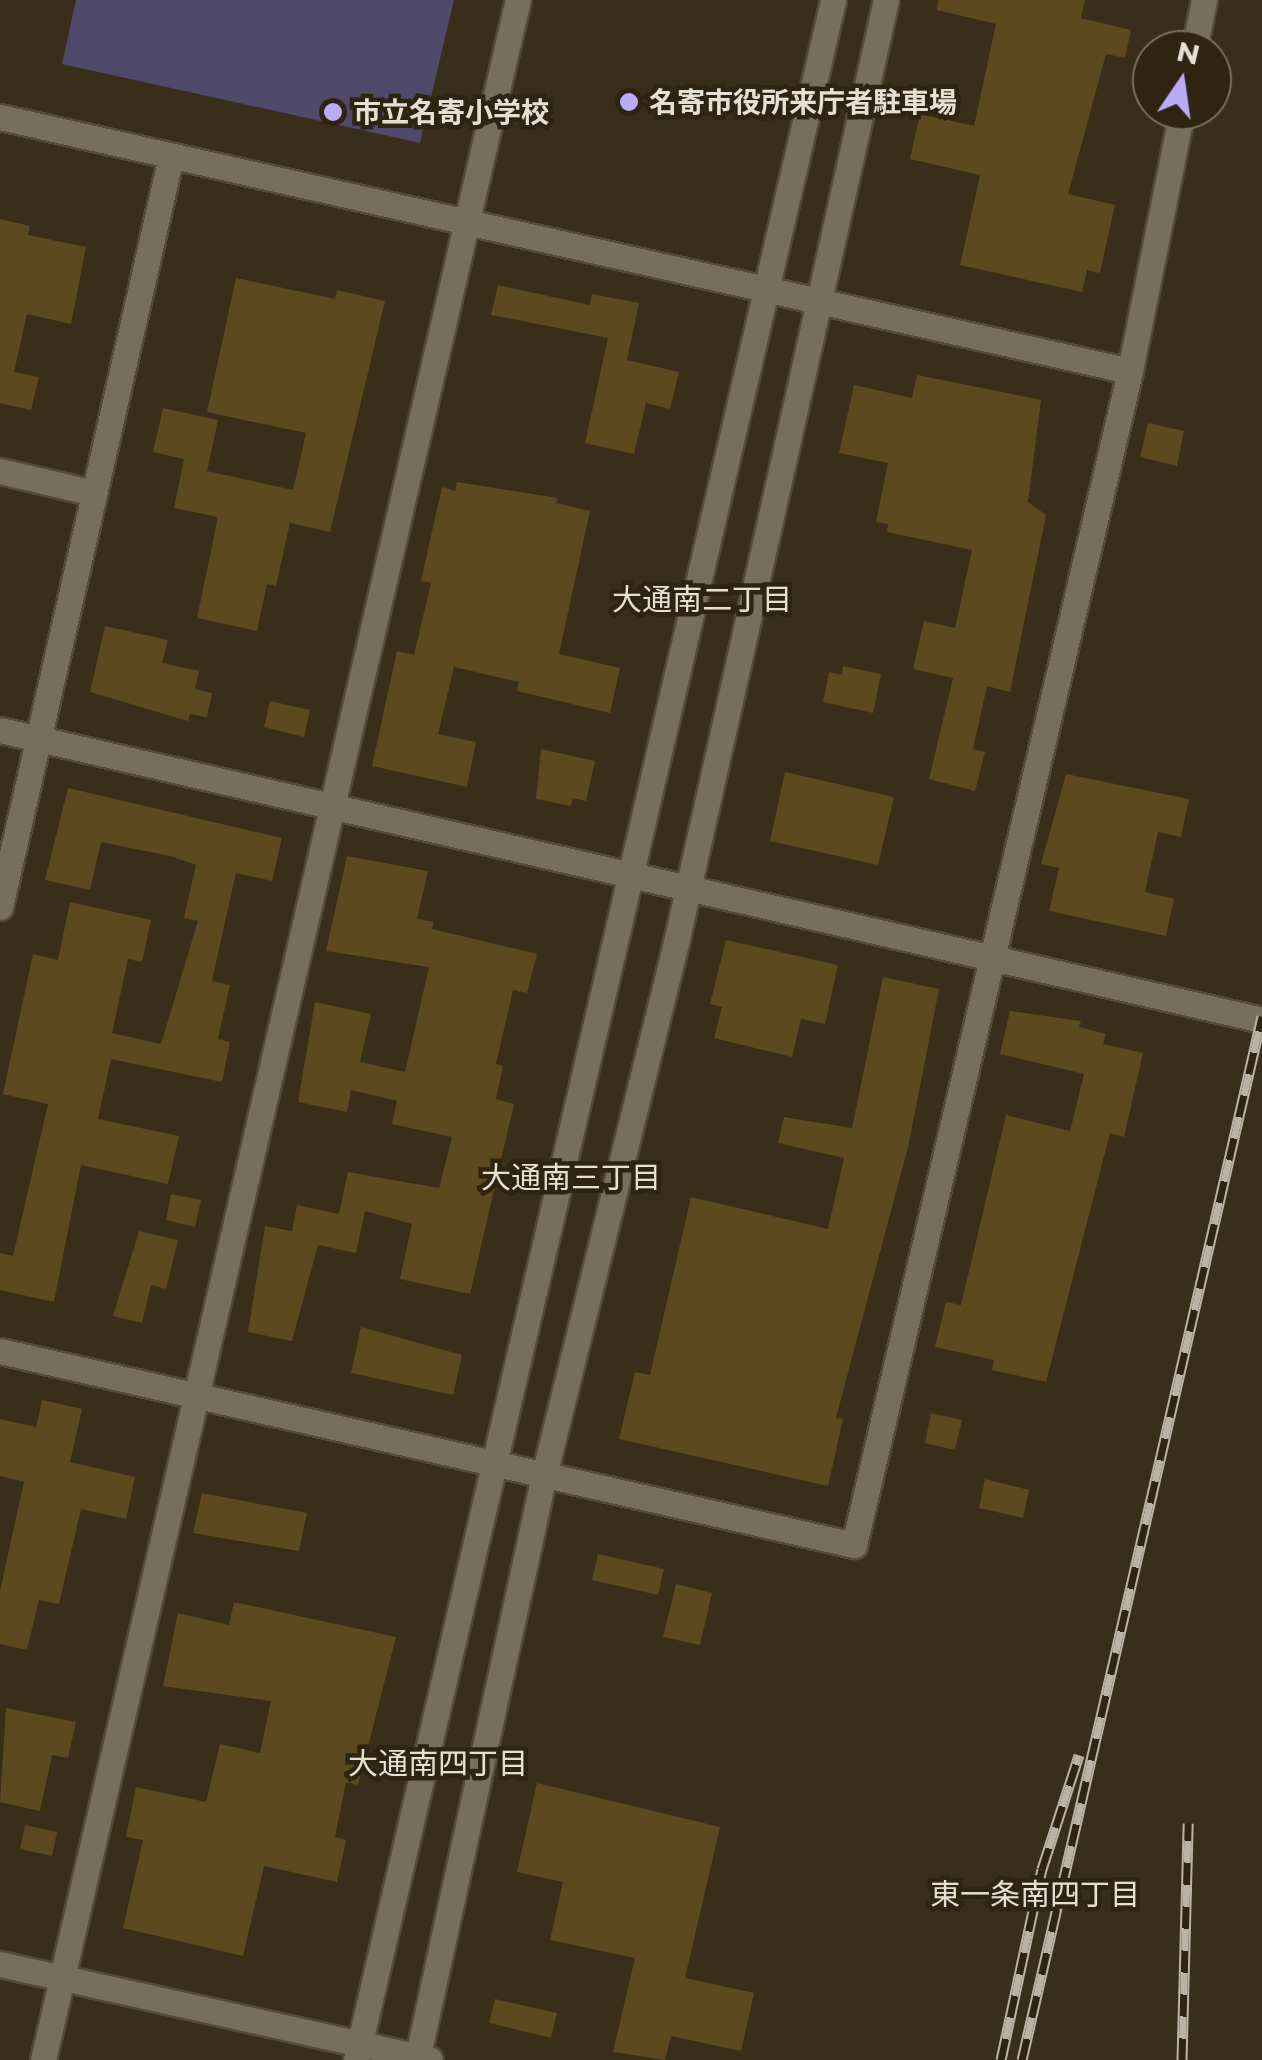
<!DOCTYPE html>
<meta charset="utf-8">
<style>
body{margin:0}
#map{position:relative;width:1262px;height:2060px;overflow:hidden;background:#382e19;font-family:Montserrat,"Noto Sans JP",sans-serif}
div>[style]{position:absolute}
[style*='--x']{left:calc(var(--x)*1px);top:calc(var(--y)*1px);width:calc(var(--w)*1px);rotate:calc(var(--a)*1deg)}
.green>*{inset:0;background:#4f496a}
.building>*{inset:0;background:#5d491e}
.roads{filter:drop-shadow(2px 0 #544a37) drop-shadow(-2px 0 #544a37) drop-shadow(0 2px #544a37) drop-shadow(0 -2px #544a37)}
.minor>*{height:25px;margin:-12.5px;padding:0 12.5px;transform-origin:12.5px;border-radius:12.5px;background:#776e5b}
.rail>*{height:11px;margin-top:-5.5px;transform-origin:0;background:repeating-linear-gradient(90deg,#2e240f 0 22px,#bab3a4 0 44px);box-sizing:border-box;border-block:2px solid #bab3a4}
.dots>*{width:28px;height:28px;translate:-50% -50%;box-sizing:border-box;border:5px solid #2e240f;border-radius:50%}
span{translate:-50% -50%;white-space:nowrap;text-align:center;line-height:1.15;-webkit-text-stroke:9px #2e240f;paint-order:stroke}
.poi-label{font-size:28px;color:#e6e0d3;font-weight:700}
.left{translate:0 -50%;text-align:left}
.neighbourhood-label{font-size:30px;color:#e6e0d3}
.north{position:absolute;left:1132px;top:30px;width:100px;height:100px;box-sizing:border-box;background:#2e240f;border:2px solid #786f5d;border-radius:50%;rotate:13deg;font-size:28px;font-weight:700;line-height:40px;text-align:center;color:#e6e0d3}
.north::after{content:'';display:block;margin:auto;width:35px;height:45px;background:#b9abf7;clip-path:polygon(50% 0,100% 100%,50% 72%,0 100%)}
</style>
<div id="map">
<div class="green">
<div style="clip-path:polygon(76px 0,454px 0,420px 143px,62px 64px)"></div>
</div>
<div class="building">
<div style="clip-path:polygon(938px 0,1085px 0,1081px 18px,1131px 30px,1125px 58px,1106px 54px,1068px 194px,1115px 205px,1100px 273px,1087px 270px,1082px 292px,960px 265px,980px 175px,910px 159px,920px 114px,974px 126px,996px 24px,937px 10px)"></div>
<div style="clip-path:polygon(0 219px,30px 226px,28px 235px,86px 247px,71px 324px,27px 314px,14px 372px,39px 377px,31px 410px,0 403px)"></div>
<div style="clip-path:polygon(236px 278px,335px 299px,337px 290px,385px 301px,330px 532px,290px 523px,276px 586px,267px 584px,257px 631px,197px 618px,218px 517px,174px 508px,184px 459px,153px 452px,163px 408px,218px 420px,207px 471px,293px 490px,306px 433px,207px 412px)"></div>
<div style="clip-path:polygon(498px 285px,590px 305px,592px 294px,639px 303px,627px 360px,679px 372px,670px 409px,646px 403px,634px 454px,585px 443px,608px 338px,491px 315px)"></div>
<div style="clip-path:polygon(917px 375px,1041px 400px,1028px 502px,1046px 515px,1010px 692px,987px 686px,973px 749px,985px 752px,975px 791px,929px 779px,953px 678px,913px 669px,924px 621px,955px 628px,972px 550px,887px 532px,888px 524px,876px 522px,888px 463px,839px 453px,854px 385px,912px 398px)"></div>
<div style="clip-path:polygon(1148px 423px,1184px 431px,1177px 466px,1140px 457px)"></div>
<div style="clip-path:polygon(457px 482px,558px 498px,556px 503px,590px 511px,559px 654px,620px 668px,610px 713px,517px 691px,519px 682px,454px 667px,438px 734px,476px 742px,467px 787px,372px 766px,397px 651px,414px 655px,431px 583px,421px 581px,442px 487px,455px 491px)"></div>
<div style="clip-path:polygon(105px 626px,168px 640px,162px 663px,199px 671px,195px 689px,212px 693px,207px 717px,190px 714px,188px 721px,90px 692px)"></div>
<div style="clip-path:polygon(843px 666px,881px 674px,873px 713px,823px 702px,829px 672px,842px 675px)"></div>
<div style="clip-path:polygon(270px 701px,310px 710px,304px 737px,264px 727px)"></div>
<div style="clip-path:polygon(541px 749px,595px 761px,586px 801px,573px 798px,571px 806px,536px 799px)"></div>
<div style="clip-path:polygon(785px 772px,894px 797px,878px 865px,770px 841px)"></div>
<div style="clip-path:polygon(1066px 774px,1189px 799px,1181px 837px,1158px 832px,1145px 892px,1174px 899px,1166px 936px,1049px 911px,1059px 868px,1041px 864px)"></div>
<div style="clip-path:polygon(68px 788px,282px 838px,272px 881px,236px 873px,212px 981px,230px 985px,218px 1039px,230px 1042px,222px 1082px,111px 1059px,98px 1119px,179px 1136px,168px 1184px,81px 1165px,54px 1302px,0 1290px,0 1253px,13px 1256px,48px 1104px,3px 1094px,33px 954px,58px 960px,70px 902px,151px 920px,142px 962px,128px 959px,112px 1033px,161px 1044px,198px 921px,184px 918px,196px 865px,170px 856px,101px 842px,90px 890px,45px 880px)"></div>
<div style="clip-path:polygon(347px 856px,428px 871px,417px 919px,434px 922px,432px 929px,537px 954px,527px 993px,513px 990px,496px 1064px,503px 1066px,496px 1099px,514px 1104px,470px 1294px,400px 1279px,412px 1224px,365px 1211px,356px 1253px,318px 1245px,292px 1341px,248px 1332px,265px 1226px,292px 1231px,297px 1205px,339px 1214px,348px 1172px,439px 1188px,452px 1137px,392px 1124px,397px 1101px,351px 1090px,347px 1112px,298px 1102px,315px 1002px,371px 1014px,360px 1062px,405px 1072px,429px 967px,326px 951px)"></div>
<div style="clip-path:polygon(726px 940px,838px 965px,825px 1024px,801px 1019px,792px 1057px,714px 1038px,722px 1007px,710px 1004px)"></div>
<div style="clip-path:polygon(883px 977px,939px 989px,909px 1143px,836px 1418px,843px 1419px,828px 1486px,619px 1439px,635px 1372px,650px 1375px,691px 1197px,828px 1229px,844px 1158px,778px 1143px,784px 1117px,852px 1128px)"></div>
<div style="clip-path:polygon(1010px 1011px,1081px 1021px,1079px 1027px,1106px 1034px,1103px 1044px,1143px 1053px,1124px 1137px,1110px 1133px,1046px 1382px,992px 1370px,994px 1360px,935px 1347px,946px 1302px,961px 1305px,1006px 1115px,1070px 1131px,1084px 1074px,1000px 1054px)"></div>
<div style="clip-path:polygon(171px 1194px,201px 1200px,195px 1227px,166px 1220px)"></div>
<div style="clip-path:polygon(139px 1231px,178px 1240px,166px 1289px,151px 1285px,142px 1323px,113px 1316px)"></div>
<div style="clip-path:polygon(361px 1327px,462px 1355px,453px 1395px,351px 1373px)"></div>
<div style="clip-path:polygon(42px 1400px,82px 1409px,70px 1462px,135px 1477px,126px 1519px,81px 1509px,59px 1604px,39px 1600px,27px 1650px,0 1644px,0 1591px,24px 1482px,0 1476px,0 1419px,36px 1427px)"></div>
<div style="clip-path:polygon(931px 1413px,962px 1420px,955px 1450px,925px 1443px)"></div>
<div style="clip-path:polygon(985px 1479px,1029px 1490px,1023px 1518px,979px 1508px)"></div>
<div style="clip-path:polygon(202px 1493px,307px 1513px,299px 1551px,193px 1533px)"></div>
<div style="clip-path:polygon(598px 1554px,664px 1569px,658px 1595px,592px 1580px)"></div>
<div style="clip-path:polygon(676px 1584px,712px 1593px,700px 1645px,663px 1637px)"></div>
<div style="clip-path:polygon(234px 1602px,396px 1637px,358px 1785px,346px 1782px,335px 1837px,346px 1840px,337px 1882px,264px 1866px,243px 1956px,123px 1928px,143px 1840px,126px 1837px,136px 1787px,206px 1802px,220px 1744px,260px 1753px,271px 1701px,163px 1686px,178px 1613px,229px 1625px)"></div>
<div style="clip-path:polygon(6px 1708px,76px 1722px,68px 1758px,52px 1755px,40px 1811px,0 1802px)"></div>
<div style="clip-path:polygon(537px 1783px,720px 1827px,685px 1978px,754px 1993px,741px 2051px,671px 2036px,665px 2060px,613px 2052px,635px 1958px,550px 1940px,563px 1882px,517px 1872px)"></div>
<div style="clip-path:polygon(25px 1825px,57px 1832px,52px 1856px,20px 1849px)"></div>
<div style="clip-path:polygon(495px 1999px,557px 2013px,551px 2038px,489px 2023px)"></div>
</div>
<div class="roads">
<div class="minor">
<div style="--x:1194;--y:50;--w:51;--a:-78.7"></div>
<div style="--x:0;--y:117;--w:1158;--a:12.67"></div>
<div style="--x:0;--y:471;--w:97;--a:13.2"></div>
<div style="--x:0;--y:730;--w:1295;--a:12.94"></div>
<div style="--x:0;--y:907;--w:770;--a:-77.17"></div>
<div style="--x:0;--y:1351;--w:876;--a:12.8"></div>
<div style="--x:854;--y:1545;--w:1206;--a:-76.77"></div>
<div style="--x:1130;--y:371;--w:266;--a:-78.7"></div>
<div style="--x:0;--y:1964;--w:440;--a:12.5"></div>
<div style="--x:43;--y:2060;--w:2114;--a:-77.02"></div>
<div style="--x:356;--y:2060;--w:2115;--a:-76.96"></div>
<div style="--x:417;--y:2060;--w:599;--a:-77.75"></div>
<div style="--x:544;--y:1475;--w:548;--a:-76.07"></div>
<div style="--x:676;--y:943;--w:966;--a:-77.45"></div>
</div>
</div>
<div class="rail">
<div style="--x:1001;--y:2060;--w:195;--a:-77.9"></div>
<div style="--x:1042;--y:1869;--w:120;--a:-72"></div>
<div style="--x:1022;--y:2060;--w:1071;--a:-77.05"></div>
<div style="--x:1182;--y:2060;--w:237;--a:-88.5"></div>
</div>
<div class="dots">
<div style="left:629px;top:102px;background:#b9abf7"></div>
<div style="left:333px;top:112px;background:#b9abf7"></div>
</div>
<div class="poi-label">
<span class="left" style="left:649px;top:102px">名寄市役所来庁者駐車場</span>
<span class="left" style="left:353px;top:112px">市立名寄小学校</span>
</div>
<div class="neighbourhood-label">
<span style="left:702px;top:600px">大通南二丁目</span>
<span style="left:571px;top:1178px">大通南三丁目</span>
<span style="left:438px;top:1764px">大通南四丁目</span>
<span style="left:1035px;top:1895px">東一条南四丁目</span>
</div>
<div class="north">N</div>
</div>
